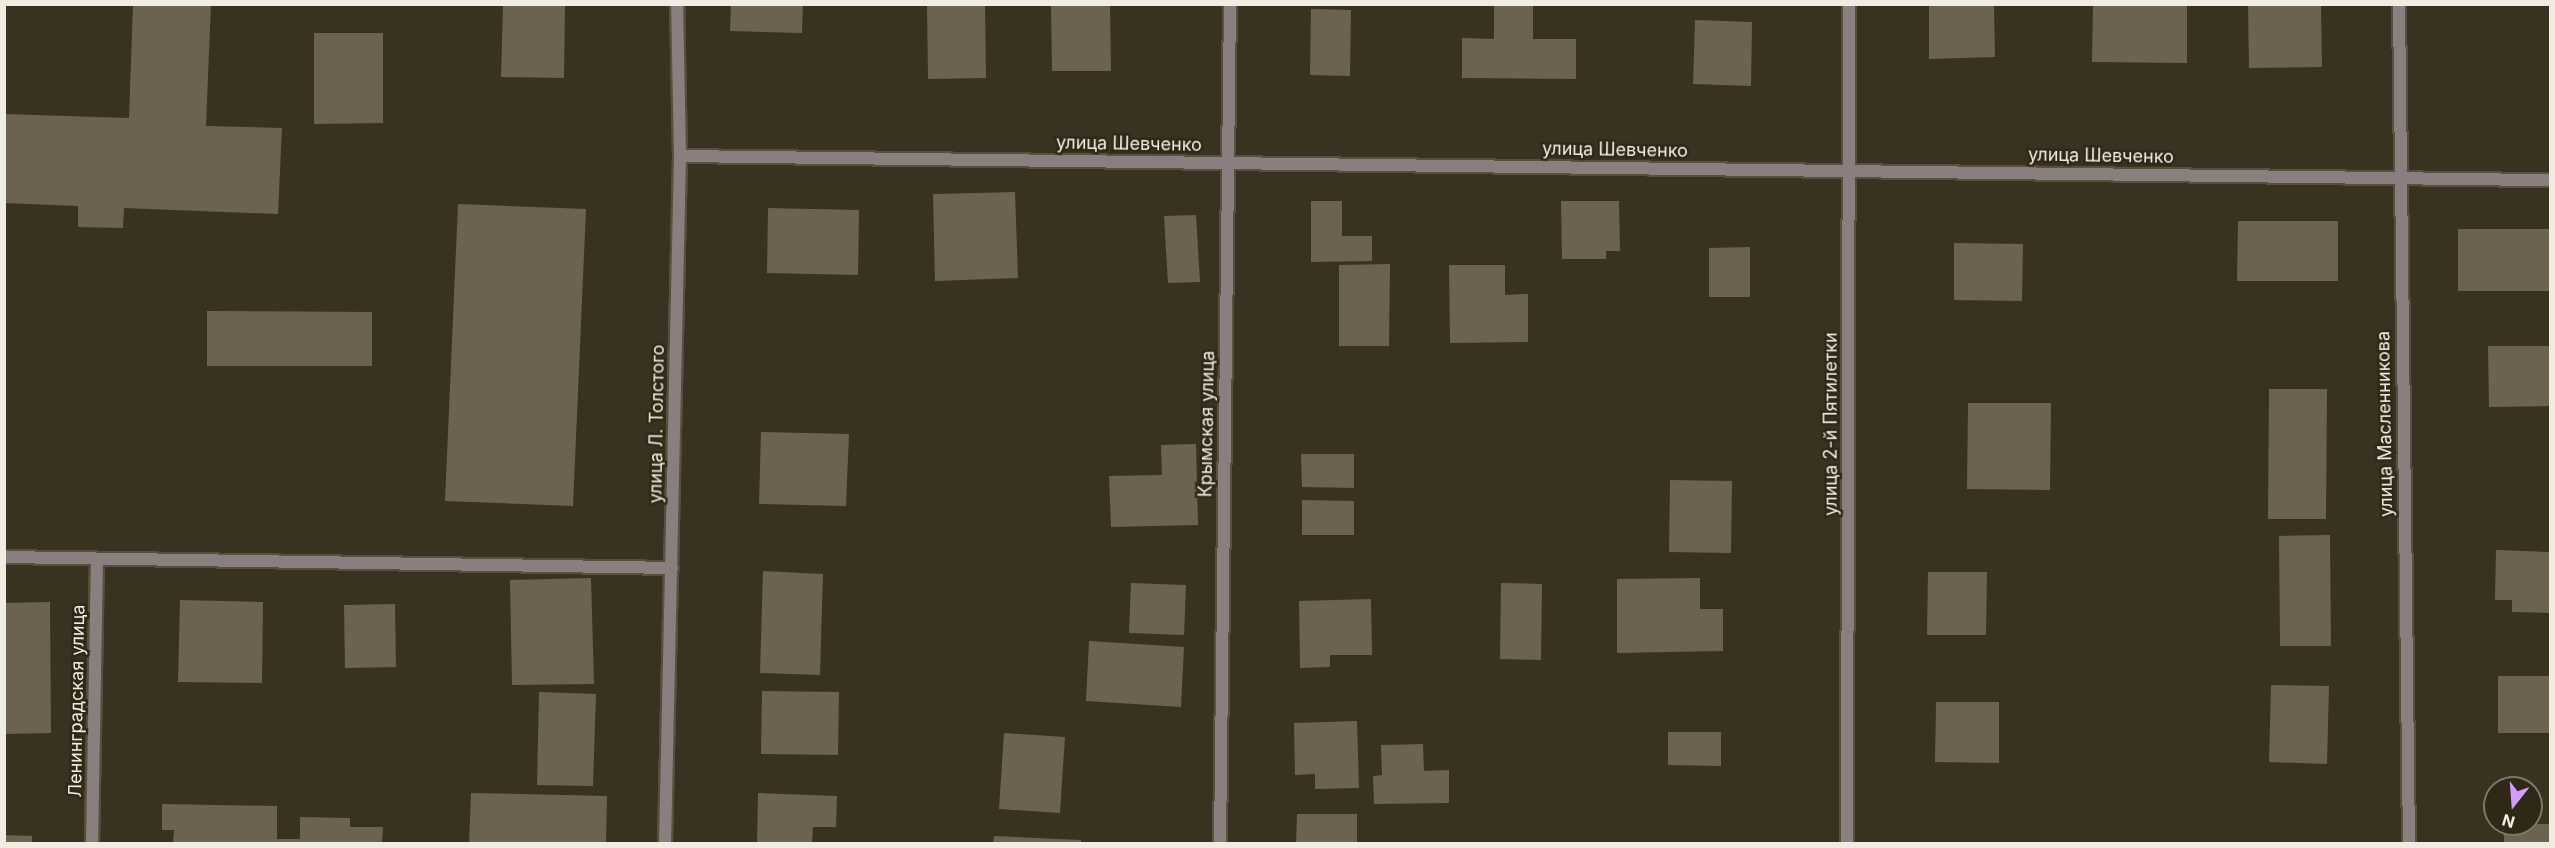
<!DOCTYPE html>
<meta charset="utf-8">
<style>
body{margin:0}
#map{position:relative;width:2555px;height:848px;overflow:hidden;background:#393220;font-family:Inter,sans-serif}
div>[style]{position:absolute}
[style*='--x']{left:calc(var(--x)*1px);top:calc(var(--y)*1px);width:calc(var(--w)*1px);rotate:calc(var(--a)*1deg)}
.building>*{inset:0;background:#6b6350}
.roads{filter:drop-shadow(2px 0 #56503f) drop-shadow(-2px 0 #56503f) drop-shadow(0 2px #56503f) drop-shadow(0 -2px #56503f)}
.street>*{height:12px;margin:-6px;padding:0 6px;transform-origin:6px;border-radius:6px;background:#8a7f7e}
span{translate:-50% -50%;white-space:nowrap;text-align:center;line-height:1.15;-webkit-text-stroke:5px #2f2817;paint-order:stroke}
.street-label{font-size:18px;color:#f0ece1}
.frame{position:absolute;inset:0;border:6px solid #f0ece1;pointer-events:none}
.north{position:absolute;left:2483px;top:776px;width:60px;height:60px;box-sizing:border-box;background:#2f2817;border:2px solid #7c7668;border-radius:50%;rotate:197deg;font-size:16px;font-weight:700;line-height:24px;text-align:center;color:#f0ece1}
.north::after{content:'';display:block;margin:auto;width:21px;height:27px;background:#d19dfe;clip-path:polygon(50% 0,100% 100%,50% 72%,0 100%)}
</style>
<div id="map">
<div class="building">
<div style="clip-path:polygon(133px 4px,211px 4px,206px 126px,282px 128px,278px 214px,124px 208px,123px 228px,78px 227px,78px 206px,4px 203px,4px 114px,129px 118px)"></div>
<div style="clip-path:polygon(731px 4px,803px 4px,802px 33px,730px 31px)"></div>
<div style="clip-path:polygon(927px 4px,985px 4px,986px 78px,928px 79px)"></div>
<div style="clip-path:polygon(1051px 4px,1110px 4px,1111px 71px,1052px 71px)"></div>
<div style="clip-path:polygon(1494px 4px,1533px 4px,1533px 39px,1576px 39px,1576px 79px,1462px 78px,1462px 38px,1494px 39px)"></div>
<div style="clip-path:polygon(1929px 4px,1994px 4px,1995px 57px,1929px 59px)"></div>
<div style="clip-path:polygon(2093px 4px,2187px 4px,2187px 63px,2092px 62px)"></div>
<div style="clip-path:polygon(2248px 4px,2321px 4px,2322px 67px,2249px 68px)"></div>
<div style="clip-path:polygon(503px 5px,565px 6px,564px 78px,501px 77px)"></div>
<div style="clip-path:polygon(1311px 9px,1351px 10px,1350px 76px,1310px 75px)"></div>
<div style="clip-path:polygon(1695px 20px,1752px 22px,1751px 86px,1693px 84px)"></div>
<div style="clip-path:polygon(314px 33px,383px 33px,383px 123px,314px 124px)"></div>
<div style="clip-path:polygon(1015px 192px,1018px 278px,935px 281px,933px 194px)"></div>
<div style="clip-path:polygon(1311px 201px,1342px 201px,1342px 236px,1372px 236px,1372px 261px,1311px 262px)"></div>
<div style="clip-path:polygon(1561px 201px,1619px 201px,1620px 251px,1606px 251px,1606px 259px,1562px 259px)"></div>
<div style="clip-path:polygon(458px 204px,586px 209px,573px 506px,445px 501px)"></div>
<div style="clip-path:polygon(768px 208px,859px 210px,858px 275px,767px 273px)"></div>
<div style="clip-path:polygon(1196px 215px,1200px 282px,1168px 283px,1164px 216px)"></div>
<div style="clip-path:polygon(2238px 221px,2338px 221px,2338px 281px,2237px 281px)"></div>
<div style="clip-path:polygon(2458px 229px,2550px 229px,2550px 291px,2458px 291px)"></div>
<div style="clip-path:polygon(1954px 243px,2023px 244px,2022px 301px,1954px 300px)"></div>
<div style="clip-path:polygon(1750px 247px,1750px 297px,1709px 297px,1709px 248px)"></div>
<div style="clip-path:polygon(1390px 264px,1389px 346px,1339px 346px,1339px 265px)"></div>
<div style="clip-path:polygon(1449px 265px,1505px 265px,1505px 295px,1528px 294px,1528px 342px,1450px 343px)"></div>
<div style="clip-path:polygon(207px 311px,372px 312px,372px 366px,207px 366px)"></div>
<div style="clip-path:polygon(2488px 346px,2550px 346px,2550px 406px,2489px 407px)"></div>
<div style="clip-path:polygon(2269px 389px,2327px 389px,2326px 519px,2268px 519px)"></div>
<div style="clip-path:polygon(1968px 403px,2051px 403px,2050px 490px,1967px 489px)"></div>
<div style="clip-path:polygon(761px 432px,849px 434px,846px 506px,759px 504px)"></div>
<div style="clip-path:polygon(1196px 444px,1198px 525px,1111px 527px,1109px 476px,1162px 475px,1161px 445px)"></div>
<div style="clip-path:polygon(1301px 454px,1354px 454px,1354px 488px,1302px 487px)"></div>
<div style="clip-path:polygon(1670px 480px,1732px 481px,1731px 553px,1669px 552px)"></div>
<div style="clip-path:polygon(1302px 500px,1354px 501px,1354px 535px,1302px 535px)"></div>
<div style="clip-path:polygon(2330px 535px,2331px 646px,2280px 646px,2279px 536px)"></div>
<div style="clip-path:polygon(2496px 550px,2550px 552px,2550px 613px,2512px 612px,2512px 600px,2495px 600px)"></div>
<div style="clip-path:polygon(763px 571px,823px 574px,820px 675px,760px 673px)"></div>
<div style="clip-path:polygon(1928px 572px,1987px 572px,1986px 635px,1927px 635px)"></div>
<div style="clip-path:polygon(591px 578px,594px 684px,512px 685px,510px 580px)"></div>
<div style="clip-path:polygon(1700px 578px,1700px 609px,1723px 609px,1723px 651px,1617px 653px,1617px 579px)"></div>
<div style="clip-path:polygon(1131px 583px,1186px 585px,1184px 635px,1129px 633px)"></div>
<div style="clip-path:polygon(1501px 583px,1542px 584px,1541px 660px,1500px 659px)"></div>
<div style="clip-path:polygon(1371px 599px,1372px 655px,1330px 655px,1330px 667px,1300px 668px,1299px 601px)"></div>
<div style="clip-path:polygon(180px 600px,263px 602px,262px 683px,178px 682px)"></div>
<div style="clip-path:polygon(50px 602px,51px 733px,4px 734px,4px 603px)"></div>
<div style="clip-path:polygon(395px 604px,396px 667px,345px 668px,344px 605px)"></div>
<div style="clip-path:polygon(1089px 641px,1184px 647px,1181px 707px,1086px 701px)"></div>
<div style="clip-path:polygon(2498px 676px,2550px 676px,2550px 733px,2498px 733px)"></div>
<div style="clip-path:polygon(2271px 685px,2329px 686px,2327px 764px,2269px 762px)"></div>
<div style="clip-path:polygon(762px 691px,839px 692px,838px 755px,761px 754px)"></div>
<div style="clip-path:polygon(539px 692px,596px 694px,593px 786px,537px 785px)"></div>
<div style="clip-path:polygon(1936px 702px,1999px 702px,1999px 763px,1935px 762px)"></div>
<div style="clip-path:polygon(1357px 721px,1359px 788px,1315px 789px,1315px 774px,1295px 775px,1294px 723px)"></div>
<div style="clip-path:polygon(1668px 732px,1721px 732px,1721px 766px,1668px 765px)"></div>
<div style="clip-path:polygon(1004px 733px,1065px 737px,1060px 813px,999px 809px)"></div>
<div style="clip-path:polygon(1423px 744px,1424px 771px,1449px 770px,1449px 803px,1374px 804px,1373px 776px,1382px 775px,1381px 745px)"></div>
<div style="clip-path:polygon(471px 793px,607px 796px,606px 844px,469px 844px)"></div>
<div style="clip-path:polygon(758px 793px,837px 796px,836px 827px,813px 827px,812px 844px,757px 844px)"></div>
<div style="clip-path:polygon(162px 804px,277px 806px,277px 839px,300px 839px,300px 817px,350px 818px,350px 827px,383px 827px,382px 844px,173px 844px,174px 830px,162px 830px)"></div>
<div style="clip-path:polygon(1297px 814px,1357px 814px,1357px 844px,1296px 844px)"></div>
<div style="clip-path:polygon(2504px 824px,2550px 824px,2550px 844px,2504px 844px)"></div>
<div style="clip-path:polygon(4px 835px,32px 836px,32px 844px,4px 844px)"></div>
<div style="clip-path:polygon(994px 836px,1081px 840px,1081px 844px,993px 844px)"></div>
</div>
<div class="roads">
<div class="street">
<div style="--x:2399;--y:4;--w:840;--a:89.32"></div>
<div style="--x:680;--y:156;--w:1870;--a:0.74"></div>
<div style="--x:4;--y:557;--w:668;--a:0.94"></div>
<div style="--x:92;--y:844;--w:284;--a:-89"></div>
<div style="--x:665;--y:844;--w:688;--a:-88.75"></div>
<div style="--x:680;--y:156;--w:152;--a:-91.1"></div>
<div style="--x:1220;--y:844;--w:840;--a:-89.32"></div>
<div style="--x:1847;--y:844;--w:840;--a:-89.86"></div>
</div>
</div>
<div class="street-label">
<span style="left:1129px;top:144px;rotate:1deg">улица Шевченко</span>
<span style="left:1615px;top:150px;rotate:1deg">улица Шевченко</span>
<span style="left:2101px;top:156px;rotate:1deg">улица Шевченко</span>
<span style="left:657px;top:424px;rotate:-89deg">улица Л. Толстого</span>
<span style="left:1207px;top:424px;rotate:-89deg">Крымская улица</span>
<span style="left:1831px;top:424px;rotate:-90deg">улица 2-й Пятилетки</span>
<span style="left:2385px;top:424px;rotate:-91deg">улица Масленникова</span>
<span style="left:77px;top:701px;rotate:-89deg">Ленинградская улица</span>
</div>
<div class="frame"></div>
<div class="north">N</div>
</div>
